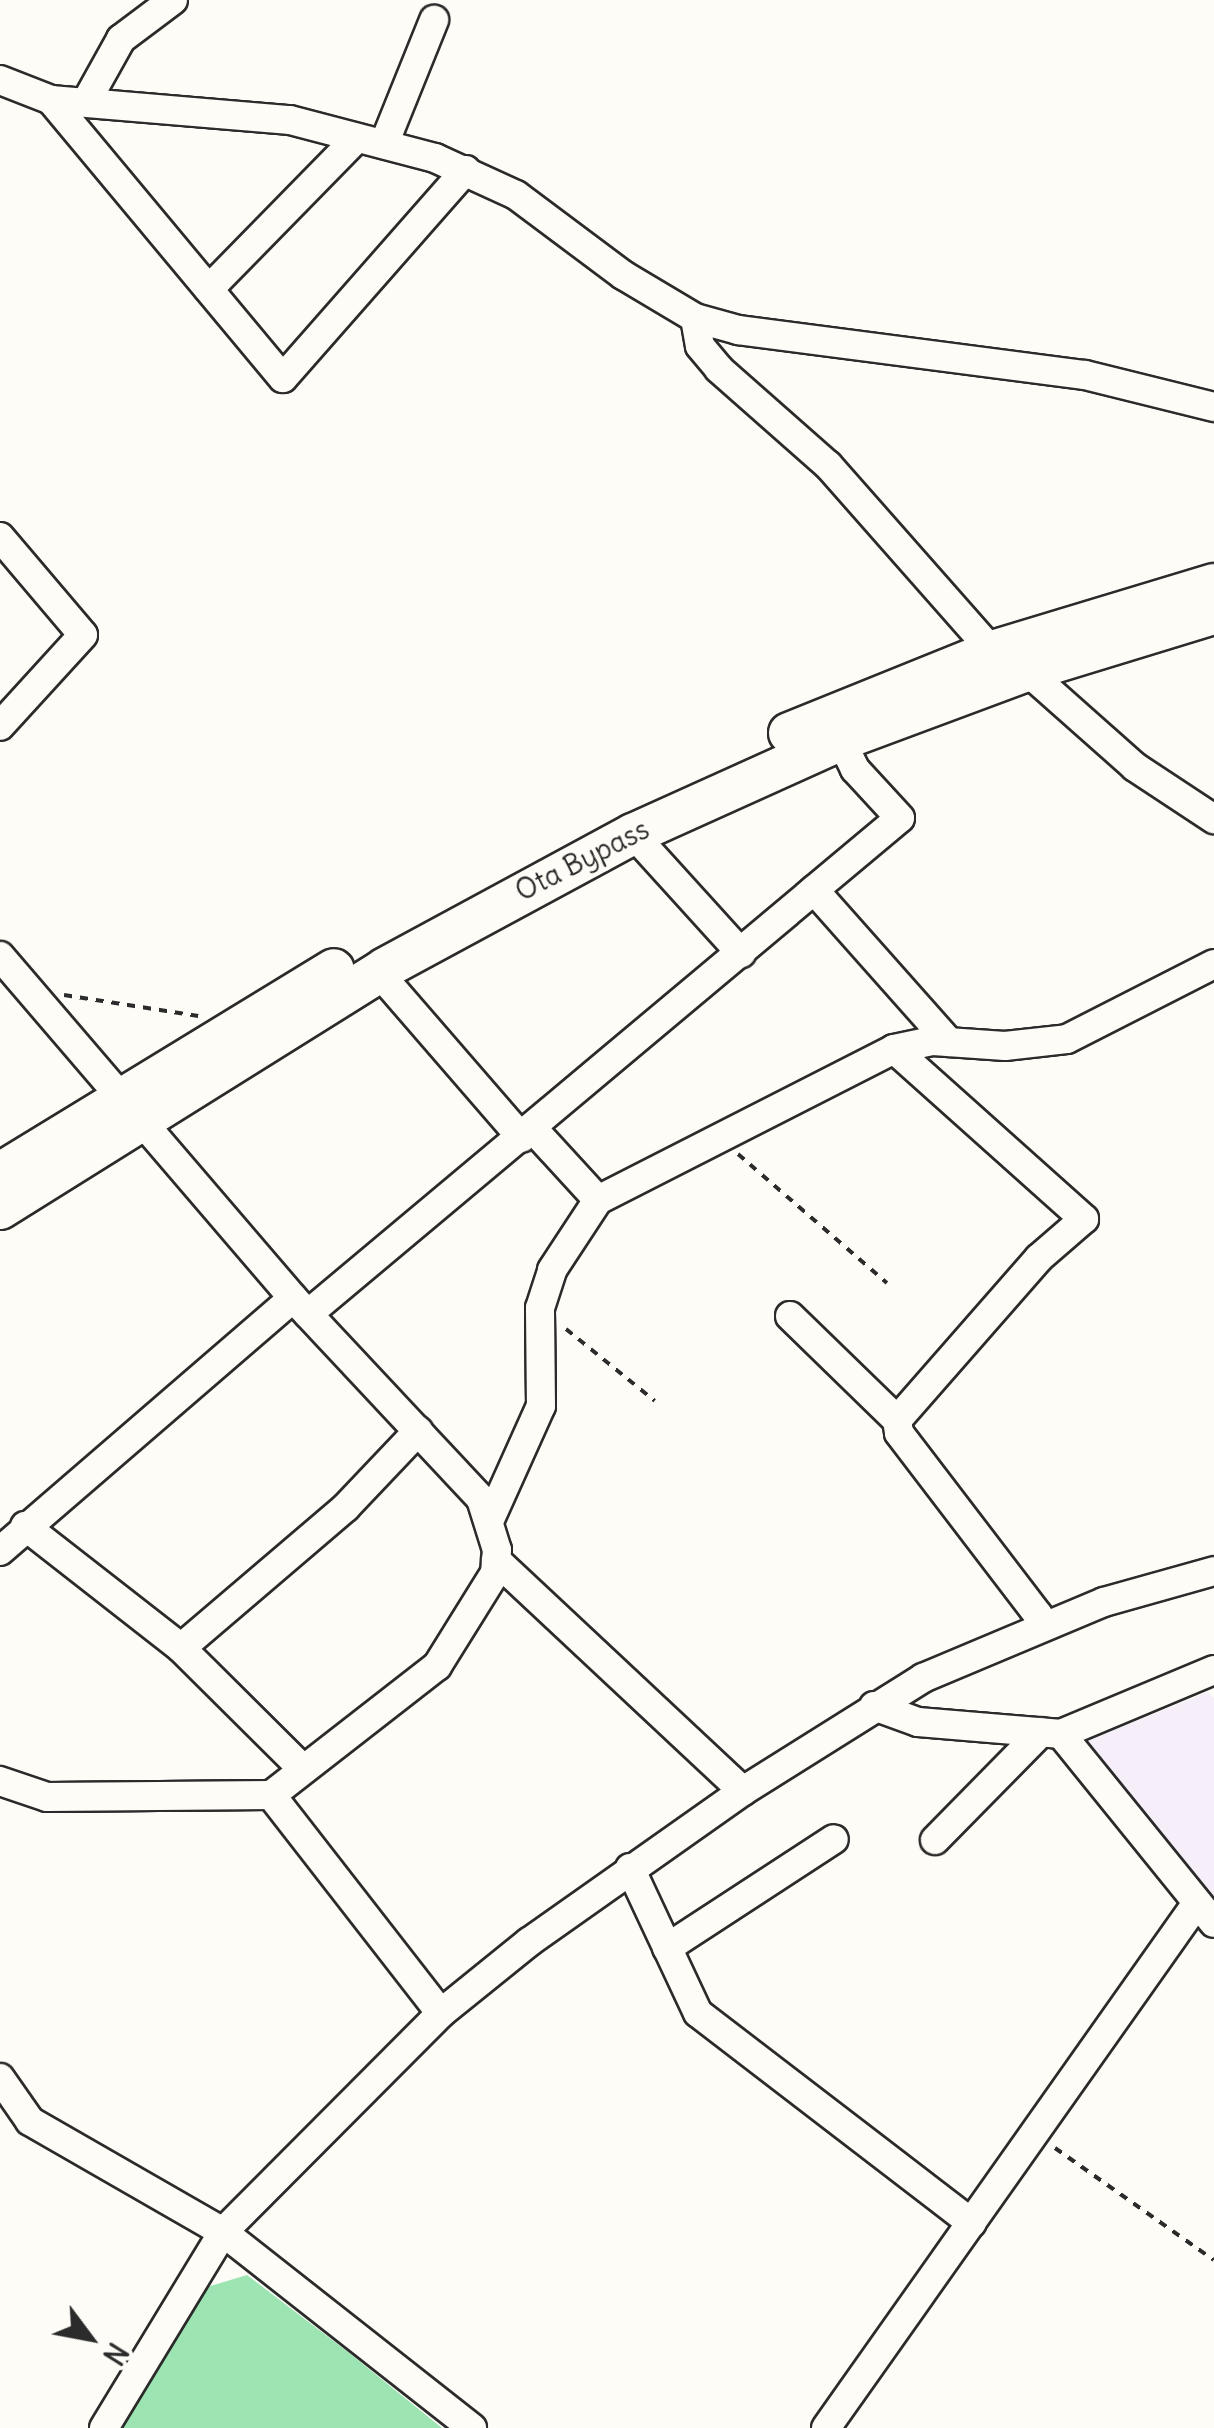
<!DOCTYPE html>
<style>
body{margin:0}
#map{position:relative;width:1214px;height:2428px;overflow:hidden;background:#fdfcf7;font-family:Delius,sans-serif}
div>[style]{position:absolute}
[style*='--x']{left:calc(var(--x)*1px);top:calc(var(--y)*1px);width:calc(var(--w)*1px);rotate:calc(var(--a)*1deg)}
.built>*{inset:0;background:#f6eef8}
.green>*{inset:0;background:#9ce5b3}
.path>*{height:4px;margin-top:-2px;transform-origin:0;background:repeating-linear-gradient(90deg,#2b2b2b 0 8px,transparent 0 16px)}
.roads{filter:drop-shadow(2px 0 #2b2b2b) drop-shadow(-2px 0 #2b2b2b) drop-shadow(0 2px #2b2b2b) drop-shadow(0 -2px #2b2b2b)}
.minor>*{height:28px;margin:-14px;padding:0 14px;transform-origin:14px;border-radius:14px;background:#fdfcf7}
.highway>*{height:40px;margin:-20px;padding:0 20px;transform-origin:20px;border-radius:20px;background:#fdfcf7}
span{translate:-50% -50%;white-space:nowrap;text-align:center;line-height:1.15;-webkit-text-stroke:8px #fdfcf7;paint-order:stroke}
.street-label{font-size:28px;color:#2b2b2b}
.north{position:absolute;left:40px;top:2288px;width:100px;height:100px;-webkit-text-stroke:8px #fdfcf7;paint-order:stroke;rotate:122deg;font-size:28px;font-weight:700;line-height:40px;text-align:center;color:#2b2b2b}
.north::after{content:'';display:block;margin:auto;width:35px;height:45px;background:#2b2b2b;clip-path:polygon(50% 0,100% 100%,50% 72%,0 100%)}
</style>
<div id="map">
<div class="built">
<div style="clip-path:polygon(1208px 1692px,1214px 1698px,1214px 1901px,1083px 1743px)"></div>
</div>
<div class="green">
<div style="clip-path:polygon(247px 2275px,348px 2352px,442px 2428px,122px 2428px,207px 2287px)"></div>
</div>
<div class="path">
<div style="--x:64;--y:995;--w:136;--a:8.9"></div>
<div style="--x:738;--y:1154;--w:197;--a:40.9"></div>
<div style="--x:566;--y:1329;--w:114;--a:39"></div>
<div style="--x:1055;--y:2148;--w:194;--a:35.2"></div>
</div>
<div class="roads">
<div class="minor">
<div style="--x:0;--y:80;--w:55;--a:21.4"></div>
<div style="--x:51;--y:100;--w:240;--a:4.8"></div>
<div style="--x:290;--y:120;--w:150;--a:14.7"></div>
<div style="--x:435;--y:158;--w:89;--a:24.6"></div>
<div style="--x:516;--y:195;--w:134;--a:36.8"></div>
<div style="--x:623;--y:275;--w:84;--a:30.8"></div>
<div style="--x:695;--y:318;--w:45;--a:15.6"></div>
<div style="--x:738;--y:330;--w:350;--a:7.4"></div>
<div style="--x:1085;--y:375;--w:133;--a:13.9"></div>
<div style="--x:51;--y:100;--w:362;--a:50.2"></div>
<div style="--x:283;--y:378;--w:277;--a:-48.7"></div>
<div style="--x:86;--y:102;--w:72;--a:-60.9"></div>
<div style="--x:121;--y:39;--w:65;--a:-36.9"></div>
<div style="--x:384;--y:144;--w:134;--a:-68"></div>
<div style="--x:209;--y:289;--w:211;--a:-45.6"></div>
<div style="--x:695;--y:318;--w:28;--a:80"></div>
<div style="--x:700;--y:346;--w:30;--a:50"></div>
<div style="--x:719;--y:369;--w:145;--a:41.4"></div>
<div style="--x:828;--y:465;--w:248;--a:48.6"></div>
<div style="--x:992;--y:651;--w:40;--a:29.7"></div>
<div style="--x:1027;--y:671;--w:144;--a:41.6"></div>
<div style="--x:1135;--y:767;--w:95;--a:33.4"></div>
<div style="--x:0;--y:537;--w:128;--a:49.7"></div>
<div style="--x:83;--y:635;--w:123;--a:132.4"></div>
<div style="--x:633;--y:834;--w:161;--a:47.8"></div>
<div style="--x:814;--y:890;--w:203;--a:48.4"></div>
<div style="--x:0;--y:956;--w:450;--a:49.4"></div>
<div style="--x:293;--y:1298;--w:275;--a:46.9"></div>
<div style="--x:481;--y:1499;--w:53;--a:72.6"></div>
<div style="--x:497;--y:1550;--w:23;--a:95"></div>
<div style="--x:495;--y:1573;--w:110;--a:121.9"></div>
<div style="--x:437;--y:1666;--w:210;--a:142.1"></div>
<div style="--x:271;--y:1795;--w:224;--a:179.5"></div>
<div style="--x:47;--y:1797;--w:50;--a:-161.2"></div>
<div style="--x:379;--y:973;--w:218;--a:49.1"></div>
<div style="--x:894;--y:1049;--w:255;--a:41.8"></div>
<div style="--x:1084;--y:1219;--w:60;--a:139.1"></div>
<div style="--x:1039;--y:1258;--w:215;--a:131.2"></div>
<div style="--x:533;--y:1129;--w:96;--a:47.5"></div>
<div style="--x:308;--y:1314;--w:772;--a:-39.96"></div>
<div style="--x:900;--y:818;--w:67;--a:-132.6"></div>
<div style="--x:855;--y:769;--w:32;--a:-116"></div>
<div style="--x:790;--y:1316;--w:149;--a:44.2"></div>
<div style="--x:897;--y:1420;--w:13;--a:81"></div>
<div style="--x:899;--y:1433;--w:229;--a:52.6"></div>
<div style="--x:1038;--y:1615;--w:12;--a:81"></div>
<div style="--x:491;--y:1517;--w:122;--a:-65.8"></div>
<div style="--x:541;--y:1406;--w:98;--a:-90.6"></div>
<div style="--x:540;--y:1308;--w:40;--a:-72"></div>
<div style="--x:552;--y:1270;--w:84;--a:-56.7"></div>
<div style="--x:598;--y:1200;--w:332;--a:-27"></div>
<div style="--x:894;--y:1049;--w:40;--a:-12"></div>
<div style="--x:933;--y:1041;--w:72;--a:4"></div>
<div style="--x:1005;--y:1046;--w:62;--a:-6.4"></div>
<div style="--x:1067;--y:1039;--w:165;--a:-27"></div>
<div style="--x:25;--y:1526;--w:198;--a:38"></div>
<div style="--x:181;--y:1648;--w:172;--a:44.8"></div>
<div style="--x:0;--y:1551;--w:387;--a:-40.8"></div>
<div style="--x:496;--y:1560;--w:338;--a:43.1"></div>
<div style="--x:181;--y:1648;--w:217;--a:-40.5"></div>
<div style="--x:346;--y:1507;--w:105;--a:-46.5"></div>
<div style="--x:874;--y:1706;--w:47;--a:20"></div>
<div style="--x:918;--y:1722;--w:144;--a:4.8"></div>
<div style="--x:1061;--y:1734;--w:243;--a:51"></div>
<div style="--x:1061;--y:1734;--w:166;--a:-22.7"></div>
<div style="--x:271;--y:1795;--w:276;--a:52.1"></div>
<div style="--x:935;--y:1840;--w:151;--a:-45.5"></div>
<div style="--x:630;--y:1868;--w:160;--a:64.9"></div>
<div style="--x:698;--y:2013;--w:345;--a:37.5"></div>
<div style="--x:667;--y:1948;--w:199;--a:-33.1"></div>
<div style="--x:0;--y:2078;--w:52;--a:55.1"></div>
<div style="--x:30;--y:2121;--w:223;--a:29.9"></div>
<div style="--x:223;--y:2232;--w:317;--a:38.2"></div>
<div style="--x:104;--y:2428;--w:229;--a:-58.7"></div>
<div style="--x:223;--y:2232;--w:309;--a:-45.1"></div>
<div style="--x:441;--y:2013;--w:113;--a:-38.9"></div>
<div style="--x:529;--y:1942;--w:262;--a:-35.2"></div>
<div style="--x:743;--y:1791;--w:213;--a:-32.1"></div>
<div style="--x:923;--y:1678;--w:196;--a:-22.8"></div>
<div style="--x:1104;--y:1602;--w:114;--a:-15.7"></div>
<div style="--x:826;--y:2428;--w:643;--a:-54.75"></div>
</div>
<div class="highway">
<div style="--x:789;--y:733;--w:219;--a:-22"></div>
<div style="--x:992;--y:651;--w:232;--a:-16.8"></div>
<div style="--x:0;--y:1173;--w:391;--a:-31.4"></div>
<div style="--x:0;--y:1209;--w:454;--a:-32"></div>
<div style="--x:385;--y:968;--w:282;--a:-28.4"></div>
<div style="--x:633;--y:834;--w:228;--a:-24.3"></div>
<div style="--x:841;--y:740;--w:198;--a:-20.4"></div>
<div style="--x:1027;--y:671;--w:195;--a:-17"></div>
</div>
</div>
<div class="street-label">
<span style="left:582px;top:860px;rotate:-27deg">Ota Bypass</span>
</div>
<div class="north">N</div>
</div>
